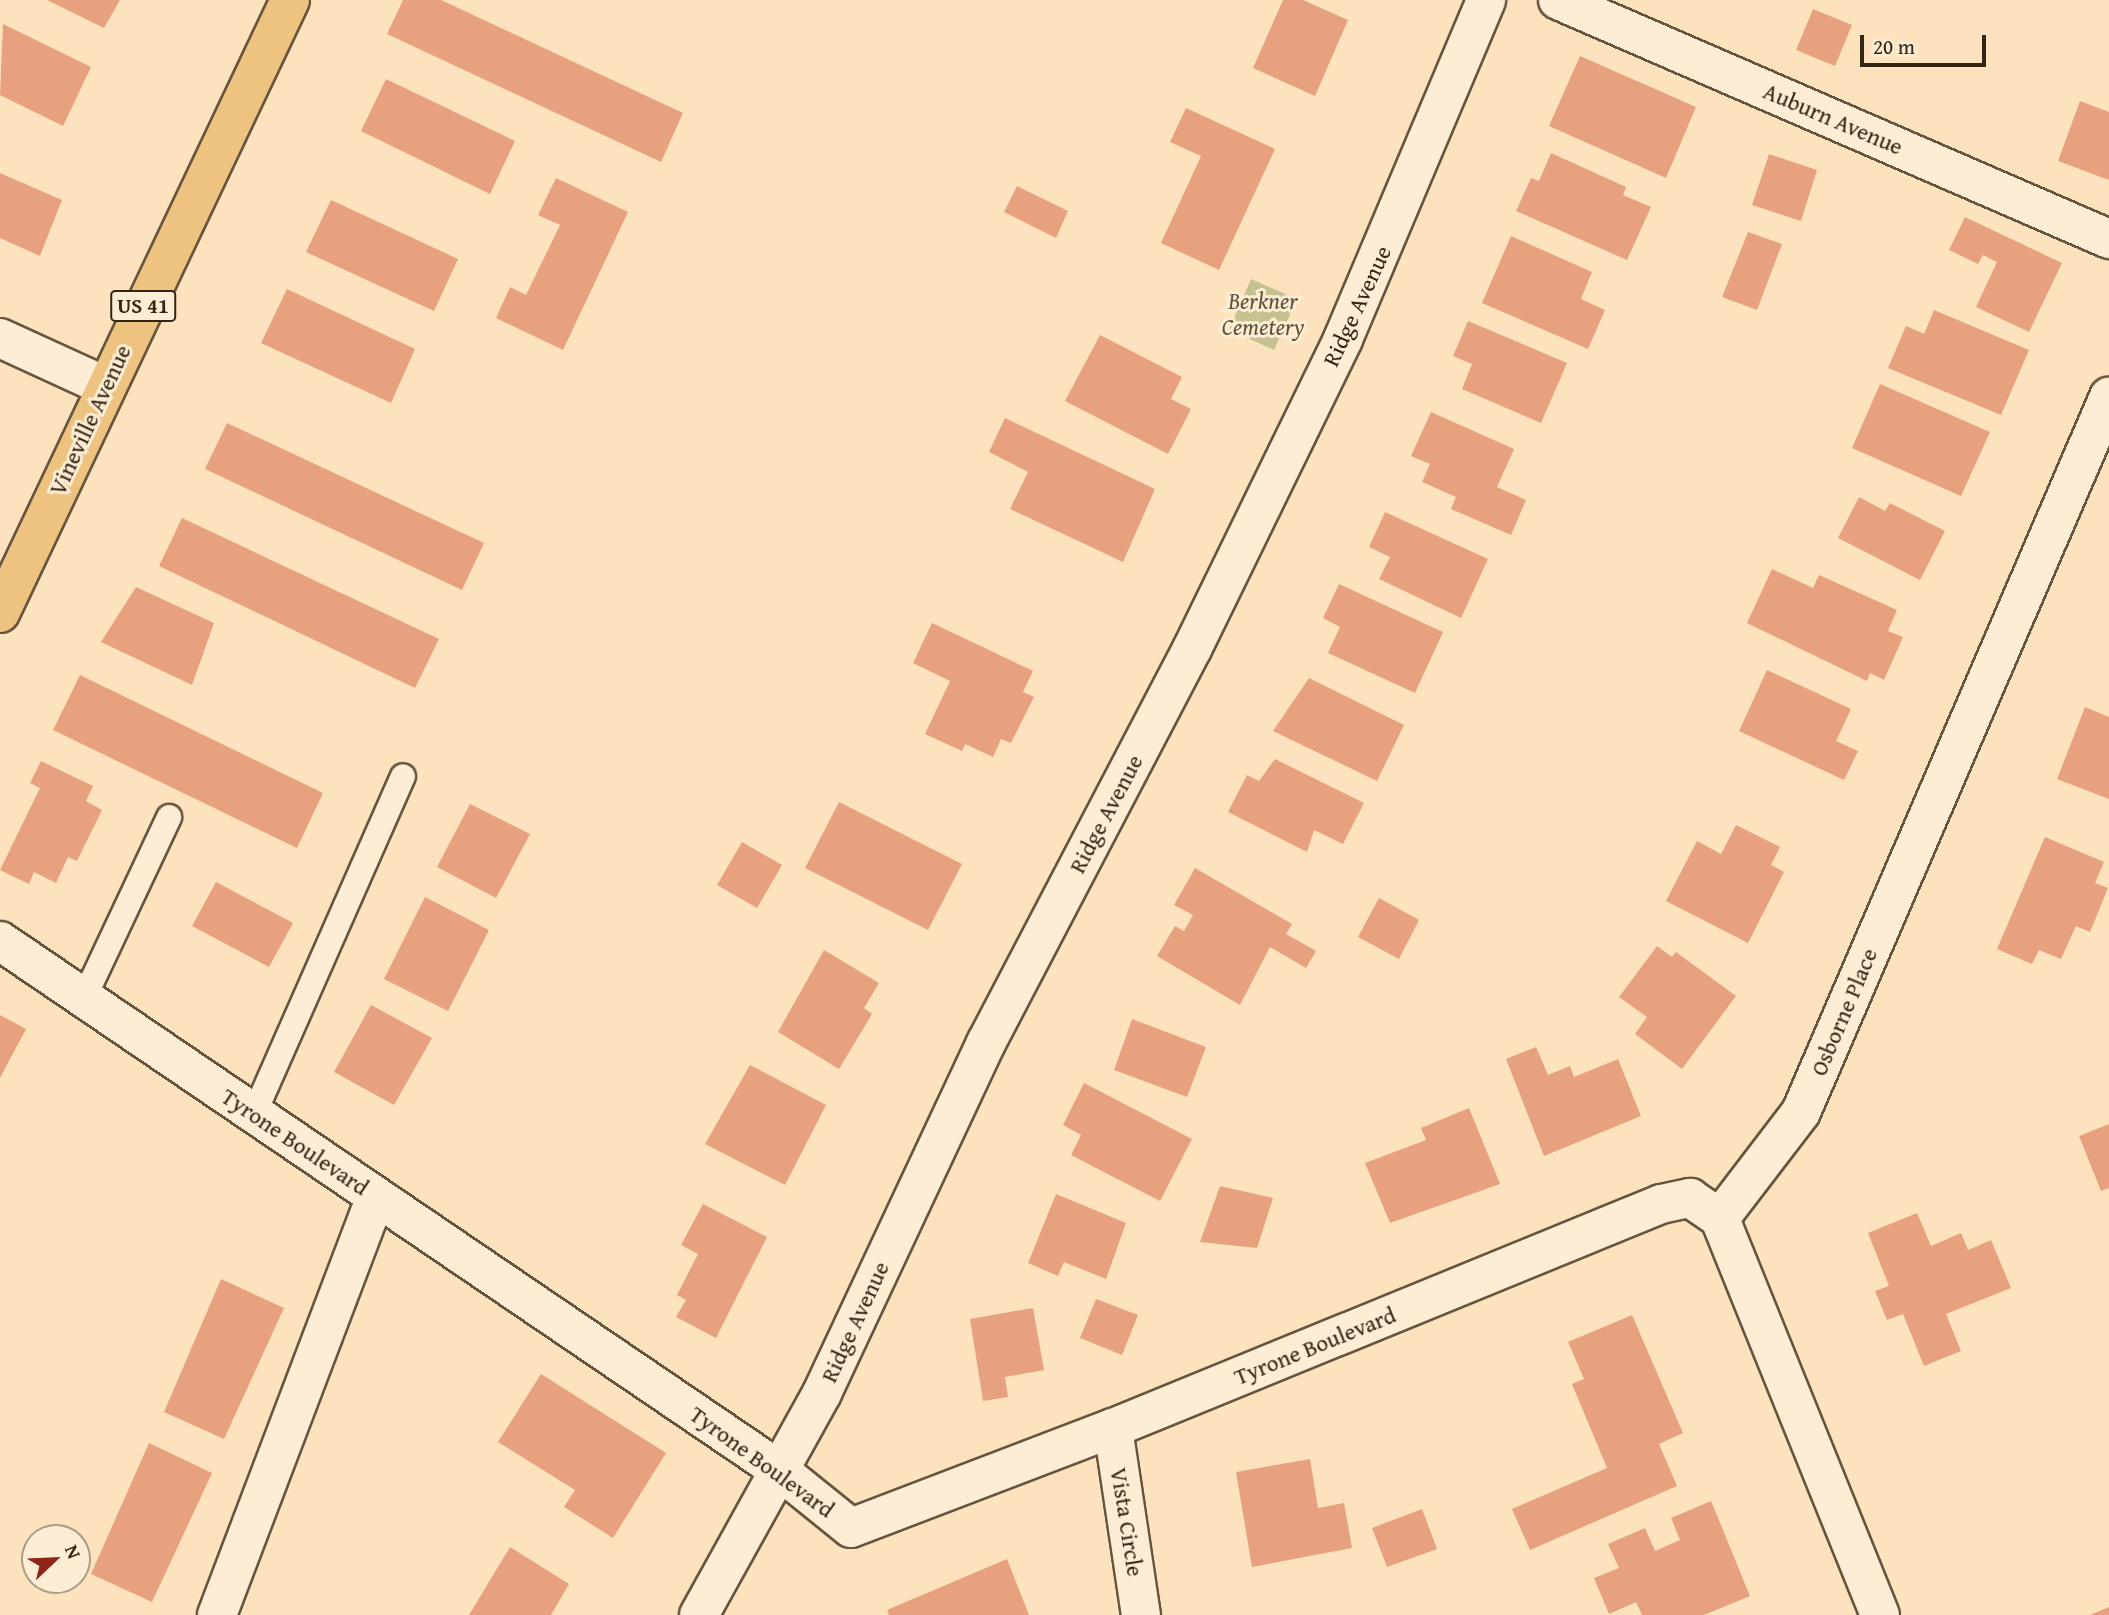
<!DOCTYPE html>
<style>
body{margin:0}
#map{position:relative;width:2109px;height:1615px;overflow:hidden;background:#fce3be;font-family:"Gentium Book Plus",serif}
div>[style]{position:absolute}
[style*='--x']{left:calc(var(--x)*1px);top:calc(var(--y)*1px);width:calc(var(--w)*1px);rotate:calc(var(--a)*1deg)}
.green>*{inset:0;background:#c4c28e}
.building>*{inset:0;background:#e8a17e}
.roads{filter:drop-shadow(2px 0 #66543e) drop-shadow(-2px 0 #66543e) drop-shadow(0 2px #66543e) drop-shadow(0 -2px #66543e)}
.service>*{height:24px;margin:-12px;padding:0 12px;transform-origin:12px;border-radius:12px;background:#fdedd5}
.minor>*{height:38px;margin:-19px;padding:0 19px;transform-origin:19px;border-radius:19px;background:#fdedd5}
.tertiary>*{height:38px;margin:-19px;padding:0 19px;transform-origin:19px;border-radius:19px;background:#fdedd5}
.primary>*{height:38px;margin:-19px;padding:0 19px;transform-origin:19px;border-radius:19px;background:#eec27f}
span{translate:-50% -50%;white-space:nowrap;text-align:center;line-height:1.15;-webkit-text-stroke:6px #fdedd5;paint-order:stroke}
.shield-label span{padding:2px 5px;background:#fdedd5;border:2px solid;border-radius:5px;-webkit-text-stroke-width:0}
.shield-label{font-size:21px;color:#342413;font-weight:700}
.street-label{font-size:23px;color:#342413}
.park-label{font-size:23px;color:#5f5338;font-style:italic}
.north{position:absolute;left:21px;top:1524px;width:70px;height:70px;box-sizing:border-box;background:#fdedd5;border:2px solid #ad9d87;border-radius:50%;rotate:67deg;font-size:19px;font-weight:700;line-height:28px;text-align:center;color:#342413}
.north::after{content:'';display:block;margin:auto;width:24px;height:32px;background:#8f2418;clip-path:polygon(50% 0,100% 100%,50% 72%,0 100%)}
.scale{position:absolute;left:1860px;top:35px;width:126px;height:32px;box-sizing:border-box;border:4px solid #342413;border-top:0;padding-left:9px;font-size:21px;line-height:24px;white-space:nowrap;color:#342413;-webkit-text-stroke:5px #fdedd5;paint-order:stroke}
</style>
<div id="map">
<div class="green">
<div style="clip-path:polygon(1251px 279px,1297px 299px,1274px 350px,1229px 330px)"></div>
</div>
<div class="building">
<div style="clip-path:polygon(47px 0,120px 0,104px 28px)"></div>
<div style="clip-path:polygon(403px 0,441px 0,683px 113px,661px 162px,387px 34px)"></div>
<div style="clip-path:polygon(1283px 0,1303px 0,1348px 20px,1315px 96px,1253px 68px)"></div>
<div style="clip-path:polygon(1813px 9px,1852px 25px,1835px 66px,1796px 50px)"></div>
<div style="clip-path:polygon(3px 24px,91px 67px,63px 126px,0 95px)"></div>
<div style="clip-path:polygon(1580px 56px,1696px 107px,1666px 178px,1549px 126px)"></div>
<div style="clip-path:polygon(386px 79px,515px 141px,490px 194px,361px 131px)"></div>
<div style="clip-path:polygon(2080px 101px,2109px 112px,2109px 180px,2058px 161px)"></div>
<div style="clip-path:polygon(1186px 108px,1275px 149px,1219px 270px,1161px 243px,1201px 156px,1170px 142px)"></div>
<div style="clip-path:polygon(1551px 153px,1626px 187px,1623px 195px,1651px 207px,1627px 260px,1516px 211px,1531px 178px,1539px 181px)"></div>
<div style="clip-path:polygon(1769px 154px,1817px 170px,1801px 221px,1752px 205px)"></div>
<div style="clip-path:polygon(0 173px,62px 200px,40px 256px,0 238px)"></div>
<div style="clip-path:polygon(556px 178px,628px 212px,563px 350px,496px 318px,510px 287px,526px 295px,560px 225px,538px 215px)"></div>
<div style="clip-path:polygon(1017px 186px,1068px 211px,1056px 238px,1004px 212px)"></div>
<div style="clip-path:polygon(331px 200px,458px 259px,434px 311px,306px 252px)"></div>
<div style="clip-path:polygon(1965px 217px,2062px 263px,2029px 332px,1976px 307px,1997px 262px,1983px 255px,1978px 264px,1949px 250px)"></div>
<div style="clip-path:polygon(1748px 232px,1782px 244px,1757px 310px,1722px 297px)"></div>
<div style="clip-path:polygon(1511px 236px,1592px 272px,1581px 299px,1605px 310px,1588px 349px,1482px 303px)"></div>
<div style="clip-path:polygon(287px 289px,415px 349px,391px 403px,261px 343px)"></div>
<div style="clip-path:polygon(1934px 310px,2029px 350px,2001px 415px,1888px 368px,1906px 326px,1924px 334px)"></div>
<div style="clip-path:polygon(1468px 321px,1567px 363px,1541px 423px,1462px 389px,1472px 364px,1453px 356px)"></div>
<div style="clip-path:polygon(1100px 335px,1182px 377px,1171px 399px,1191px 409px,1168px 454px,1065px 401px)"></div>
<div style="clip-path:polygon(1880px 384px,1990px 432px,1961px 496px,1852px 448px)"></div>
<div style="clip-path:polygon(1431px 412px,1514px 449px,1497px 487px,1526px 500px,1511px 535px,1451px 509px,1456px 497px,1422px 482px,1430px 464px,1411px 456px)"></div>
<div style="clip-path:polygon(1005px 418px,1155px 489px,1123px 562px,1010px 509px,1028px 472px,989px 452px)"></div>
<div style="clip-path:polygon(227px 423px,484px 543px,462px 590px,205px 469px)"></div>
<div style="clip-path:polygon(1859px 497px,1885px 511px,1890px 503px,1945px 531px,1920px 580px,1838px 538px)"></div>
<div style="clip-path:polygon(1385px 512px,1488px 559px,1461px 618px,1379px 579px,1390px 557px,1369px 547px)"></div>
<div style="clip-path:polygon(182px 518px,439px 639px,415px 688px,159px 566px)"></div>
<div style="clip-path:polygon(1772px 569px,1813px 588px,1819px 575px,1897px 610px,1888px 631px,1903px 637px,1884px 680px,1870px 673px,1867px 681px,1747px 623px)"></div>
<div style="clip-path:polygon(1339px 584px,1443px 632px,1415px 693px,1328px 653px,1340px 627px,1323px 618px)"></div>
<div style="clip-path:polygon(136px 587px,214px 623px,192px 685px,101px 642px)"></div>
<div style="clip-path:polygon(932px 623px,1033px 671px,1023px 692px,1034px 697px,1011px 743px,1001px 739px,993px 757px,965px 744px,962px 751px,925px 734px,950px 681px,913px 663px)"></div>
<div style="clip-path:polygon(1767px 670px,1851px 709px,1836px 741px,1858px 751px,1844px 780px,1739px 731px)"></div>
<div style="clip-path:polygon(80px 675px,323px 793px,297px 848px,53px 730px)"></div>
<div style="clip-path:polygon(1309px 678px,1404px 725px,1377px 781px,1273px 731px)"></div>
<div style="clip-path:polygon(2085px 707px,2109px 717px,2109px 799px,2057px 779px)"></div>
<div style="clip-path:polygon(1275px 759px,1364px 803px,1343px 844px,1314px 830px,1307px 852px,1228px 812px,1247px 775px,1259px 781px)"></div>
<div style="clip-path:polygon(41px 761px,93px 786px,86px 801px,102px 810px,77px 861px,68px 857px,56px 883px,34px 872px,29px 884px,0 870px,40px 788px,30px 783px)"></div>
<div style="clip-path:polygon(839px 802px,962px 864px,928px 930px,805px 868px)"></div>
<div style="clip-path:polygon(470px 804px,530px 834px,496px 898px,437px 867px)"></div>
<div style="clip-path:polygon(1736px 825px,1780px 847px,1771px 865px,1784px 872px,1748px 943px,1666px 901px,1697px 841px,1721px 854px)"></div>
<div style="clip-path:polygon(2045px 837px,2104px 862px,2095px 883px,2108px 888px,2090px 932px,2076px 926px,2061px 959px,2039px 950px,2032px 964px,1997px 949px)"></div>
<div style="clip-path:polygon(742px 842px,782px 865px,757px 908px,717px 885px)"></div>
<div style="clip-path:polygon(1195px 868px,1292px 924px,1286px 934px,1316px 951px,1306px 968px,1270px 947px,1240px 1005px,1157px 956px,1175px 926px,1184px 931px,1193px 915px,1174px 905px)"></div>
<div style="clip-path:polygon(216px 882px,293px 923px,269px 967px,192px 926px)"></div>
<div style="clip-path:polygon(425px 897px,489px 930px,448px 1011px,384px 979px)"></div>
<div style="clip-path:polygon(1379px 898px,1419px 920px,1399px 959px,1358px 937px)"></div>
<div style="clip-path:polygon(1657px 946px,1672px 957px,1676px 952px,1736px 996px,1682px 1069px,1635px 1034px,1647px 1017px,1619px 997px)"></div>
<div style="clip-path:polygon(824px 950px,879px 983px,864px 1008px,872px 1014px,839px 1069px,778px 1032px)"></div>
<div style="clip-path:polygon(371px 1005px,432px 1038px,394px 1105px,334px 1072px)"></div>
<div style="clip-path:polygon(0 1015px,26px 1029px,0 1078px)"></div>
<div style="clip-path:polygon(1132px 1019px,1206px 1047px,1187px 1097px,1114px 1070px)"></div>
<div style="clip-path:polygon(1536px 1047px,1548px 1075px,1570px 1066px,1574px 1077px,1618px 1059px,1641px 1116px,1544px 1156px,1506px 1059px)"></div>
<div style="clip-path:polygon(750px 1065px,826px 1105px,785px 1185px,705px 1144px)"></div>
<div style="clip-path:polygon(1084px 1083px,1192px 1139px,1160px 1201px,1071px 1155px,1081px 1135px,1063px 1125px)"></div>
<div style="clip-path:polygon(1469px 1108px,1500px 1184px,1390px 1223px,1365px 1163px,1426px 1140px,1421px 1128px)"></div>
<div style="clip-path:polygon(2109px 1124px,2109px 1188px,2101px 1191px,2079px 1136px)"></div>
<div style="clip-path:polygon(1220px 1186px,1273px 1198px,1257px 1248px,1200px 1242px)"></div>
<div style="clip-path:polygon(1056px 1194px,1126px 1223px,1106px 1279px,1064px 1262px,1058px 1276px,1028px 1263px)"></div>
<div style="clip-path:polygon(703px 1204px,767px 1237px,716px 1338px,676px 1317px,686px 1300px,677px 1295px,698px 1254px,681px 1245px)"></div>
<div style="clip-path:polygon(1917px 1213px,1931px 1246px,1961px 1233px,1968px 1250px,1991px 1240px,2011px 1288px,1946px 1314px,1961px 1351px,1924px 1366px,1903px 1314px,1887px 1320px,1875px 1291px,1889px 1286px,1868px 1233px)"></div>
<div style="clip-path:polygon(221px 1279px,284px 1308px,224px 1439px,164px 1412px)"></div>
<div style="clip-path:polygon(1096px 1299px,1138px 1315px,1122px 1355px,1080px 1338px)"></div>
<div style="clip-path:polygon(1033px 1308px,1044px 1370px,1005px 1377px,1008px 1397px,983px 1401px,970px 1319px)"></div>
<div style="clip-path:polygon(1632px 1315px,1683px 1433px,1659px 1444px,1677px 1486px,1530px 1550px,1512px 1509px,1607px 1468px,1572px 1384px,1584px 1379px,1568px 1342px)"></div>
<div style="clip-path:polygon(541px 1374px,666px 1453px,613px 1538px,564px 1507px,575px 1490px,498px 1442px)"></div>
<div style="clip-path:polygon(149px 1443px,212px 1473px,152px 1602px,91px 1574px)"></div>
<div style="clip-path:polygon(1310px 1459px,1318px 1508px,1344px 1503px,1352px 1548px,1252px 1567px,1236px 1472px)"></div>
<div style="clip-path:polygon(1711px 1501px,1750px 1596px,1704px 1615px,1642px 1615px,1636px 1602px,1609px 1614px,1594px 1578px,1619px 1568px,1608px 1544px,1645px 1528px,1655px 1551px,1680px 1540px,1671px 1518px)"></div>
<div style="clip-path:polygon(1422px 1509px,1437px 1549px,1387px 1567px,1372px 1528px)"></div>
<div style="clip-path:polygon(510px 1547px,569px 1584px,551px 1615px,469px 1615px)"></div>
<div style="clip-path:polygon(1007px 1559px,1029px 1615px,889px 1615px,887px 1610px)"></div>
<div style="clip-path:polygon(2109px 1607px,2109px 1615px,2090px 1615px)"></div>
</div>
<div class="roads">
<div class="service">
<div style="--x:84;--y:998;--w:200;--a:-64.8"></div>
<div style="--x:254;--y:1114;--w:369;--a:-66.2"></div>
</div>
<div class="minor">
<div style="--x:1558;--y:0;--w:601;--a:23.45"></div>
<div style="--x:0;--y:338;--w:115;--a:24.6"></div>
<div style="--x:0;--y:941;--w:942;--a:34.18"></div>
<div style="--x:779;--y:1470;--w:92;--a:38.9"></div>
<div style="--x:851;--y:1528;--w:280;--a:-20.9"></div>
<div style="--x:1113;--y:1428;--w:592;--a:-22.23"></div>
<div style="--x:1661;--y:1204;--w:30;--a:-12"></div>
<div style="--x:1690;--y:1198;--w:36;--a:34"></div>
<div style="--x:1113;--y:1428;--w:189;--a:81.5"></div>
<div style="--x:217;--y:1615;--w:447;--a:-69.2"></div>
<div style="--x:1880;--y:1615;--w:428;--a:-112"></div>
<div style="--x:1720;--y:1218;--w:133;--a:-52.6"></div>
<div style="--x:1801;--y:1112;--w:779;--a:-66.7"></div>
</div>
<div class="tertiary">
<div style="--x:699;--y:1615;--w:254;--a:-61"></div>
<div style="--x:822;--y:1393;--w:387;--a:-64.9"></div>
<div style="--x:986;--y:1043;--w:445;--a:-62.4"></div>
<div style="--x:1192;--y:649;--w:345;--a:-64"></div>
<div style="--x:1343;--y:339;--w:368;--a:-67.1"></div>
</div>
<div class="primary">
<div style="--x:0;--y:613;--w:678;--a:-64.68"></div>
</div>
</div>
<div class="shield-label">
<span style="left:143px;top:306px">US 41</span>
</div>
<div class="street-label">
<span style="left:1833px;top:119px;rotate:23deg">Auburn Avenue</span>
<span style="left:1357px;top:306px;rotate:-65deg">Ridge Avenue</span>
<span style="left:90px;top:420px;rotate:-65deg">Vineville Avenue</span>
<span style="left:1106px;top:814px;rotate:-62deg">Ridge Avenue</span>
<span style="left:1844px;top:1012px;rotate:-67deg">Osborne Place</span>
<span style="left:295px;top:1142px;rotate:34deg">Tyrone Boulevard</span>
<span style="left:855px;top:1322px;rotate:-65deg">Ridge Avenue</span>
<span style="left:1315px;top:1346px;rotate:-22deg">Tyrone Boulevard</span>
<span style="left:762px;top:1462px;rotate:36deg">Tyrone Boulevard</span>
<span style="left:1127px;top:1522px;rotate:81deg">Vista Circle</span>
</div>
<div class="park-label">
<span style="left:1263px;top:314px">Berkner<br>Cemetery</span>
</div>
<div class="north">N</div>
<div class="scale">20 m</div>
</div>
